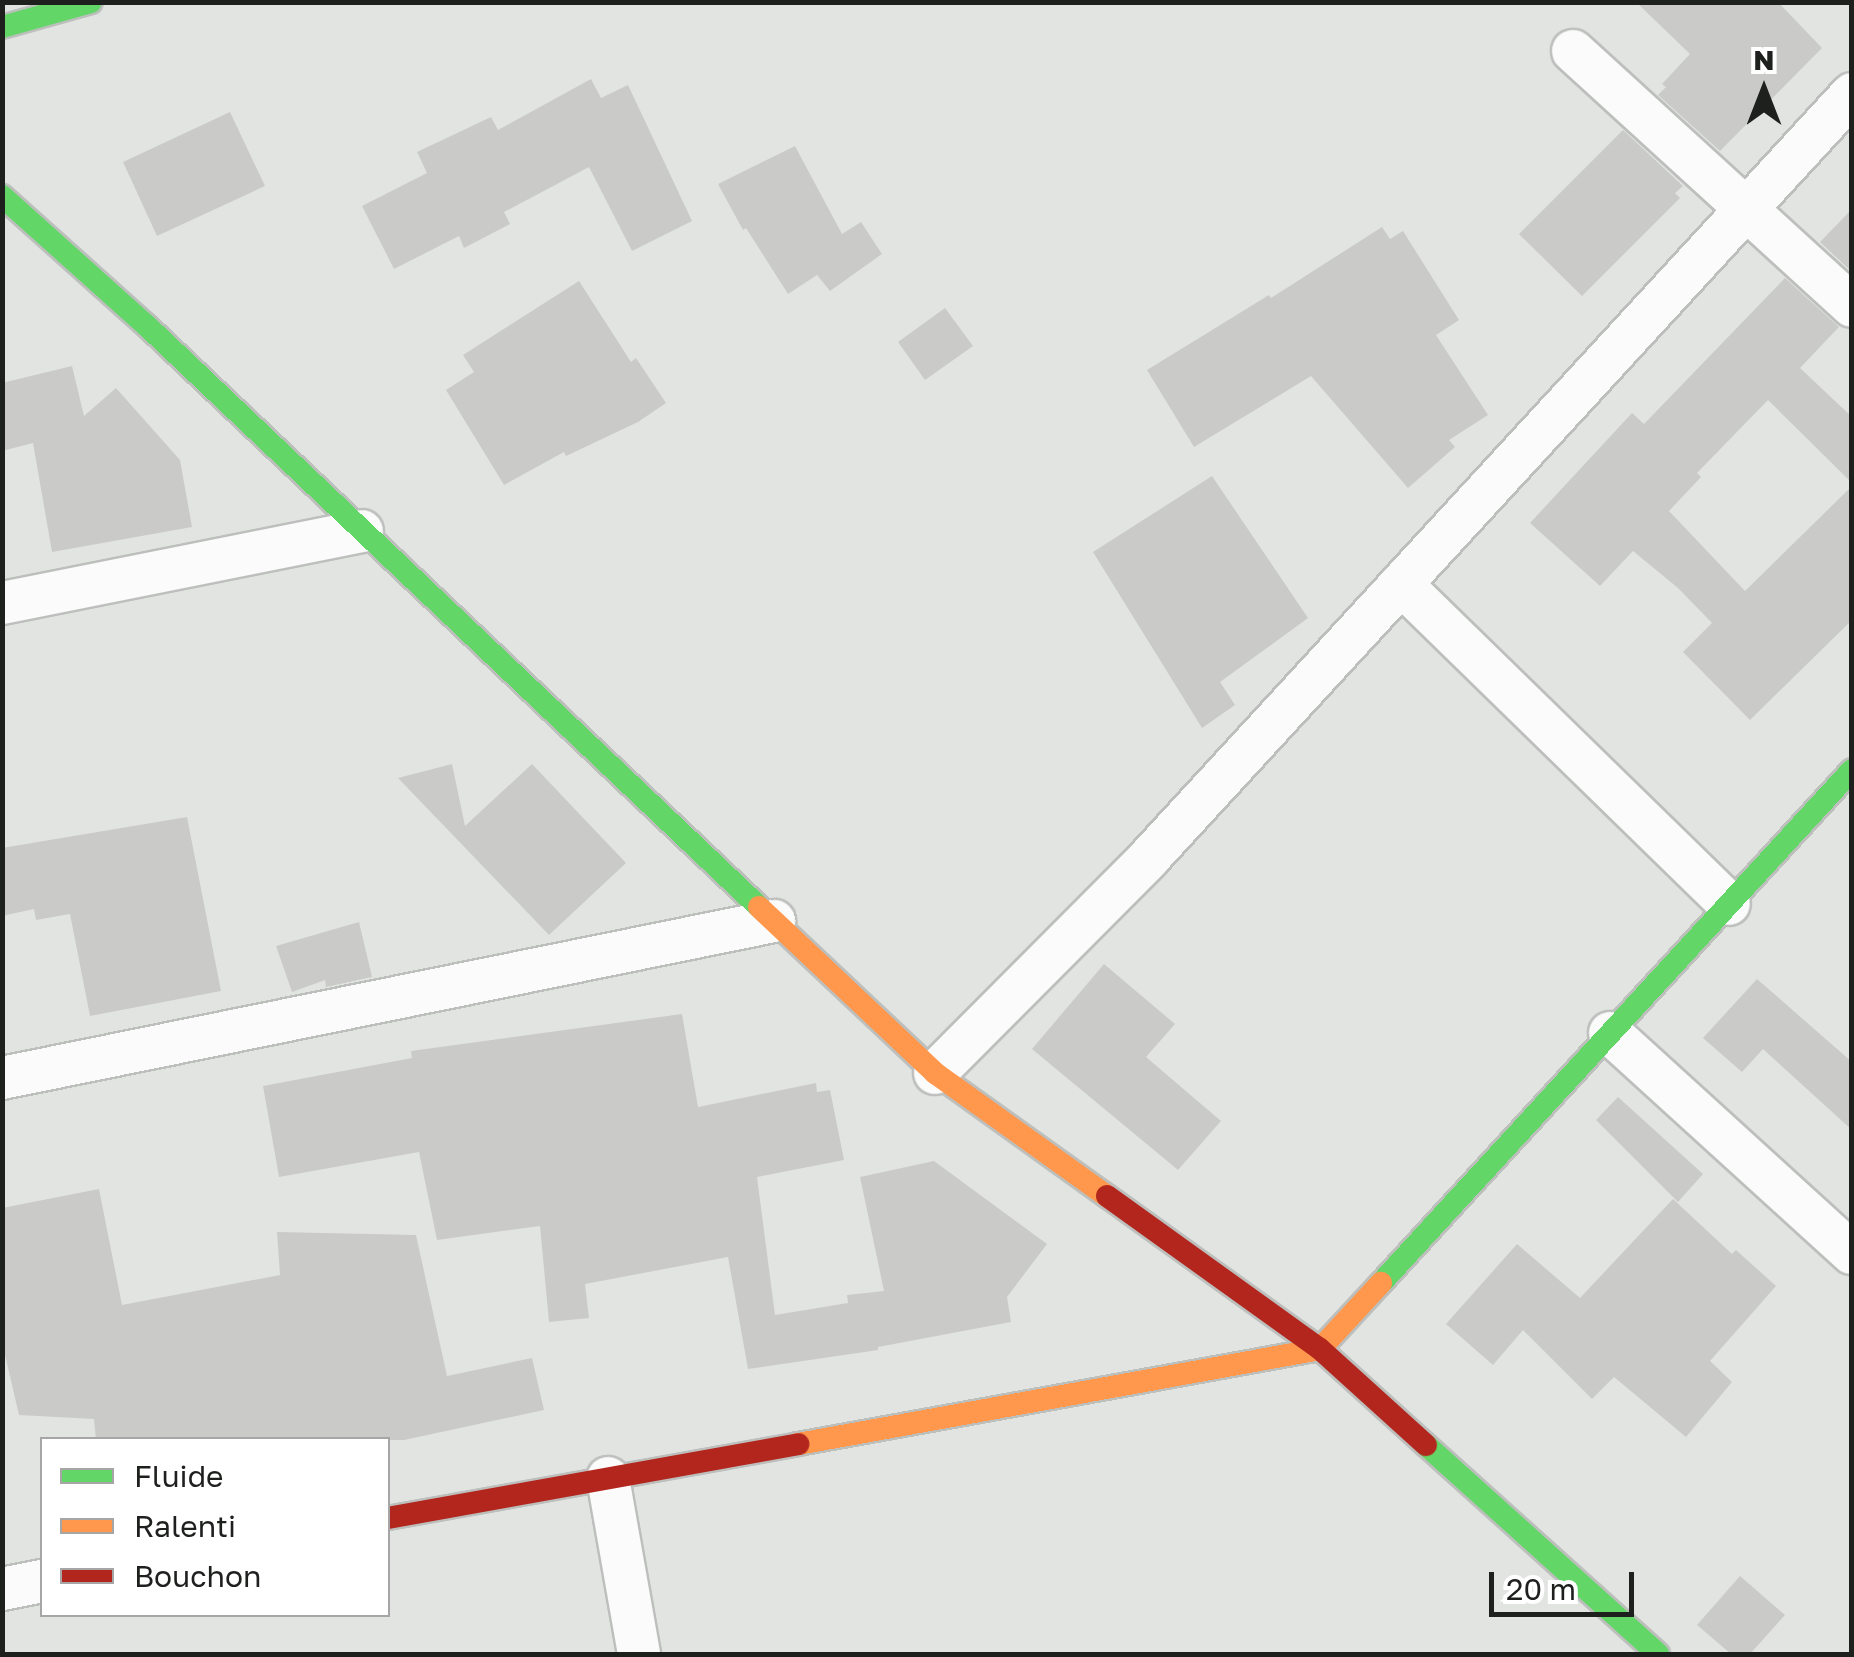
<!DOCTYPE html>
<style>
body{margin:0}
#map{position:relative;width:1854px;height:1657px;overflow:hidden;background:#e2e4e2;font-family:"Golos Text",sans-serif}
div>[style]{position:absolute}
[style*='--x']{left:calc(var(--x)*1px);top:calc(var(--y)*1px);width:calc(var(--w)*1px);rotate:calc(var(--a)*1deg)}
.building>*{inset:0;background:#cacbc9}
.roads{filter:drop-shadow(2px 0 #bdbfbd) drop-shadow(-2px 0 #bdbfbd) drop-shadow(0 2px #bdbfbd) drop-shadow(0 -2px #bdbfbd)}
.street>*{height:42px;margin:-21px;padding:0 21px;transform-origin:21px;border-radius:21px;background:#fbfbfb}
.fast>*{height:22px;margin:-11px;padding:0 11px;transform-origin:11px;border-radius:11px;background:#63d668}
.slow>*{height:22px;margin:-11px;padding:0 11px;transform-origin:11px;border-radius:11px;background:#ff974d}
.jam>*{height:22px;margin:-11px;padding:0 11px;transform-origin:11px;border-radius:11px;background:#b3261e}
span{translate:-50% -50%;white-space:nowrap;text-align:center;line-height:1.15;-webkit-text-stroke:10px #fff;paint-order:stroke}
.frame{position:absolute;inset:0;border:5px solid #1e201e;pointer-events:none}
.legend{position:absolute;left:40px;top:1437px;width:350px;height:180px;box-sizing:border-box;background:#fff;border:2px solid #a5a6a5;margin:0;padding:12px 18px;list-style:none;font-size:30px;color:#1e201e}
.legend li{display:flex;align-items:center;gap:20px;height:50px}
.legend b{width:50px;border:2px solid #a5a6a5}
.north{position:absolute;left:1714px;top:40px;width:100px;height:100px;-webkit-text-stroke:8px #fff;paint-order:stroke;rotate:0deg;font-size:28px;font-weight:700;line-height:40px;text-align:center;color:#1e201e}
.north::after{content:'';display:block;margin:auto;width:35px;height:45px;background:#1e201e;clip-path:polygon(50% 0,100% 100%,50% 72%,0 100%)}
.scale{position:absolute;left:1489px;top:1572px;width:145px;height:45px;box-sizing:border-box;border:5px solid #1e201e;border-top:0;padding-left:12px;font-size:30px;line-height:35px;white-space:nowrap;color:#1e201e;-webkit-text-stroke:8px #fff;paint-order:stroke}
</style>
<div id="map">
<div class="building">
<div style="clip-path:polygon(1636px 2px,1778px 2px,1822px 48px,1720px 151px,1658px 95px,1666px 87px,1662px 84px,1690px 54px)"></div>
<div style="clip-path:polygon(591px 79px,601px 98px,628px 85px,692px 221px,632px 251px,589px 167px,504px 212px,510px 224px,464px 248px,459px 236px,394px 269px,362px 206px,427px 173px,417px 152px,491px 117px,498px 130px)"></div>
<div style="clip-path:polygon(230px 112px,265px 186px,157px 236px,123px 162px)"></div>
<div style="clip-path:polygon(1623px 130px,1683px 186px,1675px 193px,1680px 198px,1582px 296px,1519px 234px)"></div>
<div style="clip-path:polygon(795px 146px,842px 234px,861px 222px,882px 254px,830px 291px,817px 275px,788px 294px,746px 228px,743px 230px,718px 184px)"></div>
<div style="clip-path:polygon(1852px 209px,1852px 272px,1820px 242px)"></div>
<div style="clip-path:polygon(1382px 227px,1390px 239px,1403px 231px,1459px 320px,1436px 335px,1488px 415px,1449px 440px,1455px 447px,1408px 488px,1311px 376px,1194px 447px,1147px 370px,1269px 295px,1271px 298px)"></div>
<div style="clip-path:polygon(1785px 278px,1839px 327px,1800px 368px,1852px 417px,1852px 483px,1768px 400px,1697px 473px,1701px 477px,1669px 511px,1745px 591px,1852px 486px,1852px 620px,1750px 720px,1683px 652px,1712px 623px,1678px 588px,1633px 551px,1600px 586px,1530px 523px,1632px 413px,1644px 424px)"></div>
<div style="clip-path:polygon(579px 281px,631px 362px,636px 358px,666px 403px,638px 422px,566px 456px,564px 452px,504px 485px,446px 390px,474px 372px,463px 355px)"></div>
<div style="clip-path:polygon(945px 308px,973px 346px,925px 380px,898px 342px)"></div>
<div style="clip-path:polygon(72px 366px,84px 416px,116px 388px,180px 460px,192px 527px,52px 552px,33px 443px,2px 451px,2px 383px)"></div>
<div style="clip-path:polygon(1212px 476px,1308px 618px,1220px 682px,1235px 705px,1202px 728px,1093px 552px)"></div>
<div style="clip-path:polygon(452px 764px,465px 826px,532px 764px,626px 863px,549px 935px,398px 778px)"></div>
<div style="clip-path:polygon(187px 817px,221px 991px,90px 1016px,70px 914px,36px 920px,34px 909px,2px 916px,2px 848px)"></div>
<div style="clip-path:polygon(359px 922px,372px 977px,326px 987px,325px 980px,292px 992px,276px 946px)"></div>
<div style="clip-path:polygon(1104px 964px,1175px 1024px,1146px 1057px,1221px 1121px,1178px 1170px,1032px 1049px)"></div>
<div style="clip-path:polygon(1757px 979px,1852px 1062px,1852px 1130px,1763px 1049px,1742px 1072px,1703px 1038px)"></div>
<div style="clip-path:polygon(682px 1014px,698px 1107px,816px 1083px,817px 1092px,830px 1090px,844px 1160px,757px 1177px,775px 1315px,848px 1303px,847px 1295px,884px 1291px,860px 1177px,934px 1161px,1047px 1244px,1007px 1297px,1011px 1322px,878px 1347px,878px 1350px,748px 1369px,728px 1257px,585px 1284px,589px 1318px,549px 1322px,540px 1226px,437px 1240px,419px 1152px,279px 1177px,263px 1086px,412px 1058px,411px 1051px)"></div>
<div style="clip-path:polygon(1618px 1097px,1703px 1174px,1678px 1202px,1596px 1120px)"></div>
<div style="clip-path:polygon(99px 1189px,122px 1305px,280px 1275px,277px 1232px,416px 1235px,447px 1376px,532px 1358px,544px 1410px,404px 1440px,96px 1440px,94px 1419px,19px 1415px,2px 1342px,2px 1208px)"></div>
<div style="clip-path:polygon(1673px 1199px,1732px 1254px,1736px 1250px,1776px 1286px,1710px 1361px,1732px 1382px,1686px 1437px,1614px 1377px,1592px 1399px,1523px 1330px,1493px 1365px,1446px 1324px,1517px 1244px,1580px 1298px)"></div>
<div style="clip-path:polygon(1740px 1576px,1785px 1615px,1750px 1654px,1731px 1654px,1697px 1625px)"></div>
</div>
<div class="roads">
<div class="street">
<div style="--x:1573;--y:51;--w:378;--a:42.4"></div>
<div style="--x:1401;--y:584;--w:458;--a:44.3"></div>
<div style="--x:2;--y:603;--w:367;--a:-11.3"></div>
<div style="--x:1610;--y:1033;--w:327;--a:42.3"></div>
<div style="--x:935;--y:1073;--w:301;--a:-45.1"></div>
<div style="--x:1147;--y:860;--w:1041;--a:-47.37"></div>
<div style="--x:2;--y:1078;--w:788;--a:-11.5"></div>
<div style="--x:608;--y:1478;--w:179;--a:80"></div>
<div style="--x:2;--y:1589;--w:41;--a:-11.3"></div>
</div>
<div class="fast">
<div style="--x:2;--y:27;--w:92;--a:-15.7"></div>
<div style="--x:2;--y:196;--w:195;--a:41.9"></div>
<div style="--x:147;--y:326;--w:844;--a:43.51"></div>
<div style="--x:1381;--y:1283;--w:696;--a:-47.44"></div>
<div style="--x:1426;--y:1445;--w:312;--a:42"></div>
</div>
<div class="slow">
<div style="--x:759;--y:907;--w:242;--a:43.3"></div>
<div style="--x:935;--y:1073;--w:211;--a:35.6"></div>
<div style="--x:798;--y:1444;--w:531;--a:-10.31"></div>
<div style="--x:1320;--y:1349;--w:90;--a:-47.3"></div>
</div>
<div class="jam">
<div style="--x:1107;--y:1196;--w:262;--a:35.7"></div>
<div style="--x:1320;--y:1349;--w:143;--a:42.2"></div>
<div style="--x:388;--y:1518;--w:417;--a:-10.2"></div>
</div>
</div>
<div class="frame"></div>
<ul class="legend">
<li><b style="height:12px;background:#63d668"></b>Fluide</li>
<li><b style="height:12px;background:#ff974d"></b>Ralenti</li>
<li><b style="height:12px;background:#b3261e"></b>Bouchon</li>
</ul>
<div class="north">N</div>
<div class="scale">20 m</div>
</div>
